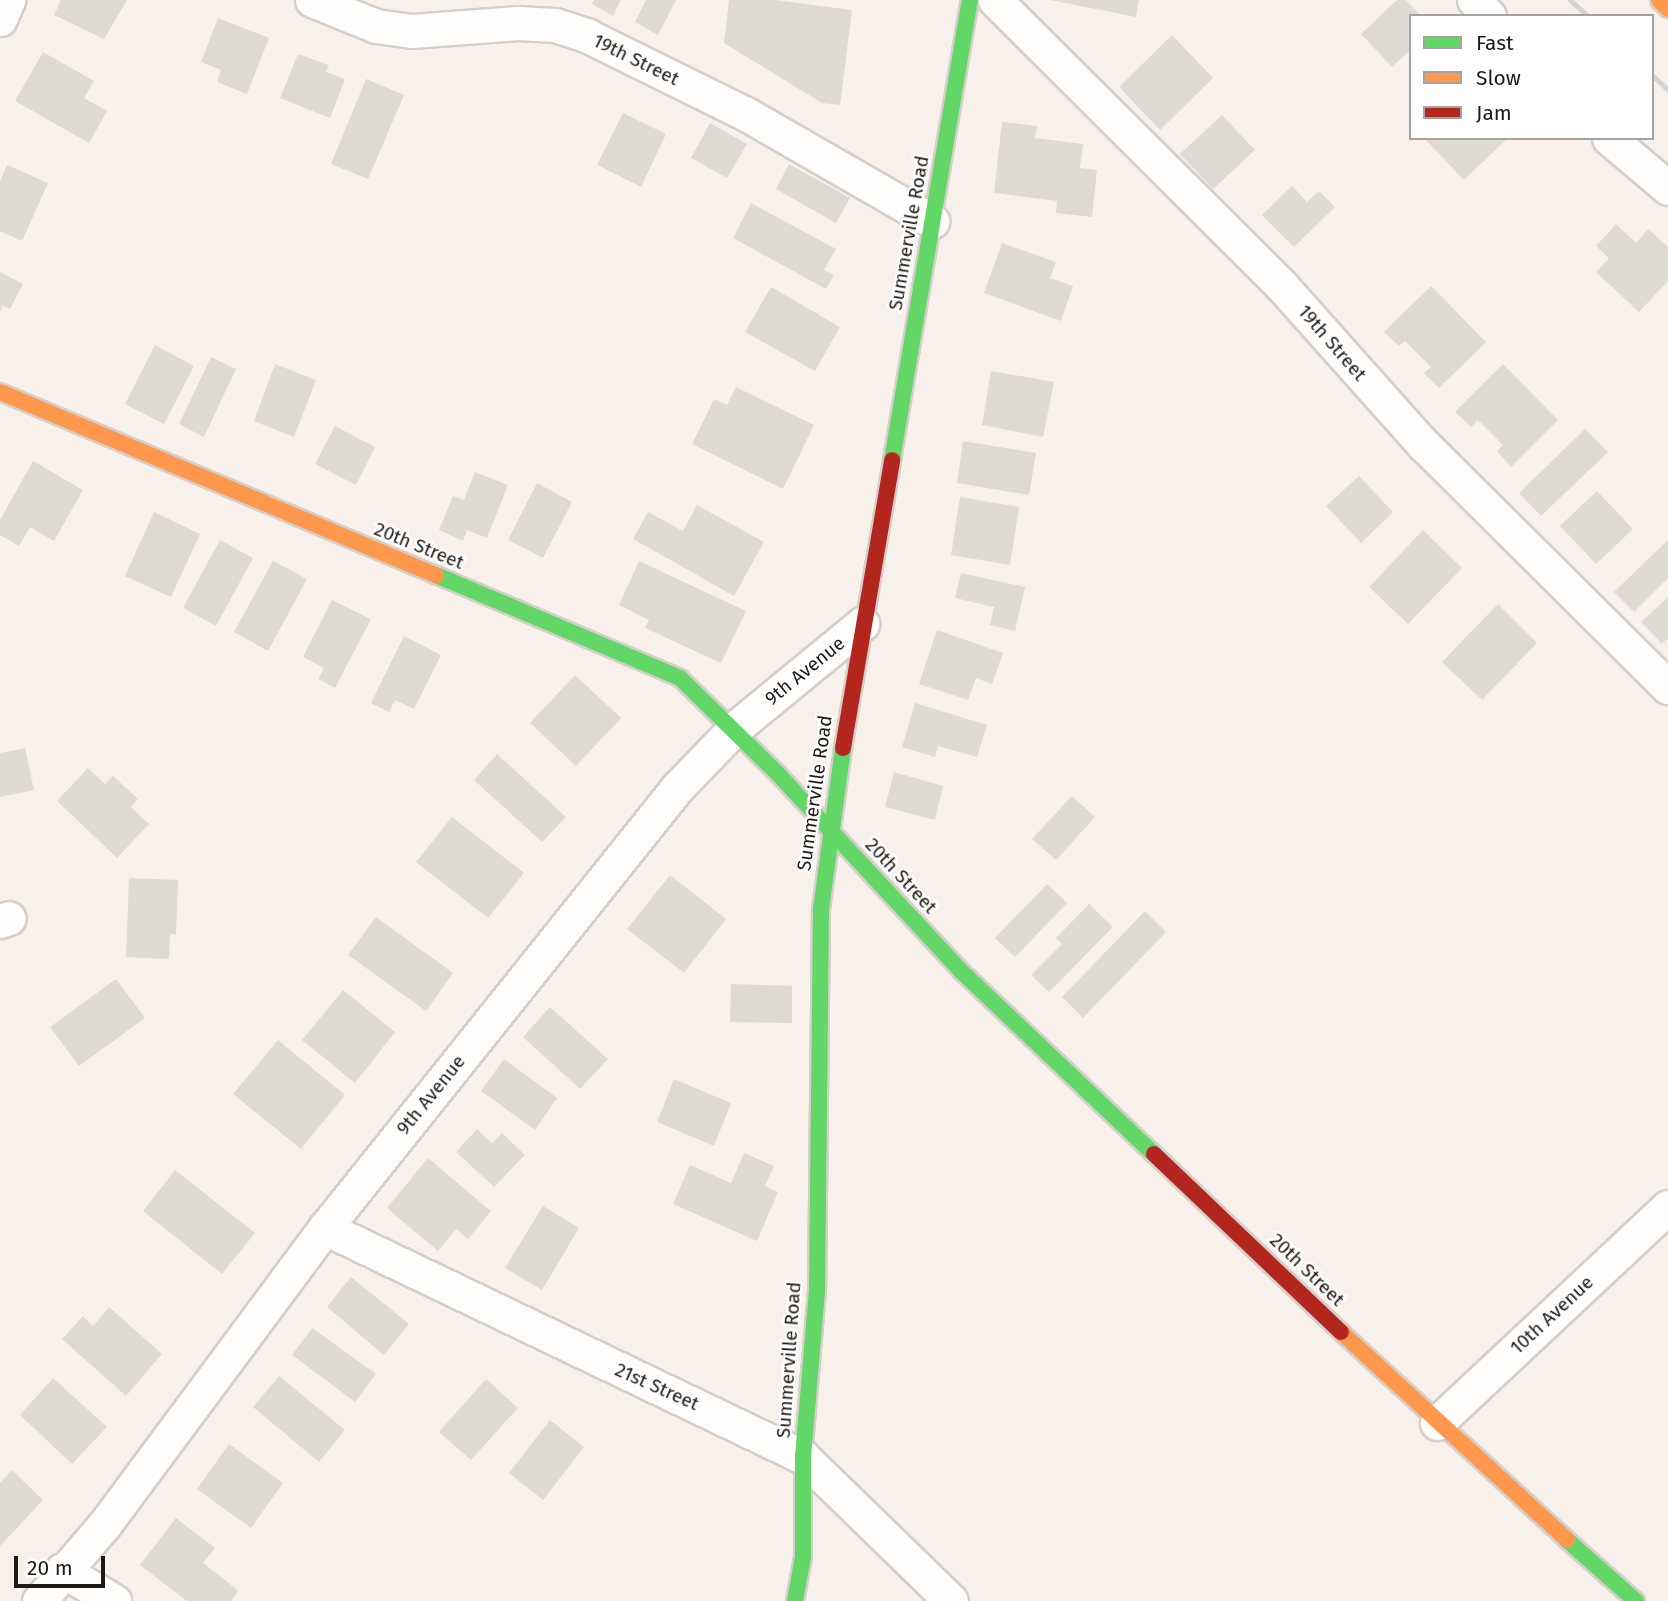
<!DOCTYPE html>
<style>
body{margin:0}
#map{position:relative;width:1668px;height:1601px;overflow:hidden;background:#f8f1eb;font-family:"Fira Sans",sans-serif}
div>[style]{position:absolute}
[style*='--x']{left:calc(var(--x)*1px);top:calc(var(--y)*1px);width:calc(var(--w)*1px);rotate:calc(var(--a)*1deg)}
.building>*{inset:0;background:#e0dad4}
.roads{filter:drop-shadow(2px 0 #d5cfc9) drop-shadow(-2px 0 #d5cfc9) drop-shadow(0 2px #d5cfc9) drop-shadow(0 -2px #d5cfc9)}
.street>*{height:33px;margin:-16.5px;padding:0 16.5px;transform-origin:16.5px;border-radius:16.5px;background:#fefdfc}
.fast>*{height:16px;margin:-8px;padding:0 8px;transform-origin:8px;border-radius:8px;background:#63d668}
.slow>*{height:16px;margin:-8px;padding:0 8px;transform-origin:8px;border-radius:8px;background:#ff974d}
.jam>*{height:16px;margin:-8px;padding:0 8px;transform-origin:8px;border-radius:8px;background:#b3261e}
.rail>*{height:5px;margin:-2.5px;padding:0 2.5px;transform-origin:2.5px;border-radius:2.5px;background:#d6d4d2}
span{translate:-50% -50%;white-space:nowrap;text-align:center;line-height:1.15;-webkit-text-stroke:5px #fff;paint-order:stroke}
.street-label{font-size:19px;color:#1f1914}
.legend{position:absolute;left:1409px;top:14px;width:245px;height:126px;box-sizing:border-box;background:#fff;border:2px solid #a5a3a1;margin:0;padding:9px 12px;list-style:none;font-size:21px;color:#1f1914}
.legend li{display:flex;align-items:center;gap:14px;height:35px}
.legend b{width:35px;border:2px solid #a5a3a1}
.scale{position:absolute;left:14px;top:1556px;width:91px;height:32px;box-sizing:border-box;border:4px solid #1f1914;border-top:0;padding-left:9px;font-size:21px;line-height:24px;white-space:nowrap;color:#1f1914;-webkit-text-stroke:5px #fff;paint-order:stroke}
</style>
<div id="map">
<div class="building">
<div style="clip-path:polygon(61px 0,127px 0,104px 39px,54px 15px)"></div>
<div style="clip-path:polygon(594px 0,621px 0,613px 16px,592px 4px)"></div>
<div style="clip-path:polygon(646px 0,676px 0,658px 35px,635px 22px)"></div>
<div style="clip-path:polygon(729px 0,775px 0,852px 10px,840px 105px,822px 103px,724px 43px)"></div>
<div style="clip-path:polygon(1050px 0,1139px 0,1136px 17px)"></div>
<div style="clip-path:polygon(1397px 0,1406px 0,1421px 16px,1411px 16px,1411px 49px,1392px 67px,1361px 34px)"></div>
<div style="clip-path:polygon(218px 18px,269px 38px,247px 94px,217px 82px,221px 70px,201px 62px)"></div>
<div style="clip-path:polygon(1172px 35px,1213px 78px,1160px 130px,1119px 87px)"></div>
<div style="clip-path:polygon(43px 52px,94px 81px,84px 98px,107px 111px,89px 143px,15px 101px)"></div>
<div style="clip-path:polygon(298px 54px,329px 65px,326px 72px,345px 79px,330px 118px,280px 98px)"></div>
<div style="clip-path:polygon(366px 79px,404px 95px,368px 179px,331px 164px)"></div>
<div style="clip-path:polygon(623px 113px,666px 134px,641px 187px,597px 165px)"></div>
<div style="clip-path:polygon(1222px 115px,1255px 150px,1213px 189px,1180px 154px)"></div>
<div style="clip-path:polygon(1002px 122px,1037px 126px,1035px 138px,1083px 144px,1080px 168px,1097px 170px,1092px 217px,1056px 213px,1057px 201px,994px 193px)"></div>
<div style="clip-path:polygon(710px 123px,747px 144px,727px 178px,691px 158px)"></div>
<div style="clip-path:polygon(1424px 138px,1508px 138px,1464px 180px)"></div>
<div style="clip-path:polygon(789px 164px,850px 198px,836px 223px,776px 189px)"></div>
<div style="clip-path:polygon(7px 165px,48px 183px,22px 241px,0 231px,0 181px)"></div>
<div style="clip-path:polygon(1292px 186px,1307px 202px,1319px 191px,1335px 207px,1294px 247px,1262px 215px)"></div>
<div style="clip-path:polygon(751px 203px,836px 249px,824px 270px,834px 275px,826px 289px,733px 238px)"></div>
<div style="clip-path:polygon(1616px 224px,1636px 243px,1648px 229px,1668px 247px,1668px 281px,1639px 312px,1596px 272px,1609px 258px,1596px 246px)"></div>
<div style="clip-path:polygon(1002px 243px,1056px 262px,1050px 278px,1073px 286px,1061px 321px,984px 293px)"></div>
<div style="clip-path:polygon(0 272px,23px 284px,10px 309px,3px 306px,0 312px)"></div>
<div style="clip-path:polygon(1431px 286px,1486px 342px,1439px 388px,1424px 373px,1431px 367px,1405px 341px,1399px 346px,1384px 332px)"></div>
<div style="clip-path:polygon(771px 287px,840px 327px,815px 371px,745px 332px)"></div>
<div style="clip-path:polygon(155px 345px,194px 366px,164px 424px,125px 404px)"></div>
<div style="clip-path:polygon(211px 357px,236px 369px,204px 437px,179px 424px)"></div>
<div style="clip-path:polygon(275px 364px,316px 380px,294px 437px,254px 421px)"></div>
<div style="clip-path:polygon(1503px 364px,1558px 420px,1511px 467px,1497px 451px,1503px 445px,1478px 420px,1471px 427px,1455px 412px)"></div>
<div style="clip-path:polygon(991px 371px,1054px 382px,1043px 437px,982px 425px)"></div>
<div style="clip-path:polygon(736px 387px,814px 425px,783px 489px,692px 444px,714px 399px,727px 405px)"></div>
<div style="clip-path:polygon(335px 426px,375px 447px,356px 485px,315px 464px)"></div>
<div style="clip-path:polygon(1585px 429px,1608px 452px,1541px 516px,1519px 493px)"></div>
<div style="clip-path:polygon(963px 441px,1036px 453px,1029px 495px,957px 483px)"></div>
<div style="clip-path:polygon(33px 461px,83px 490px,54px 541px,30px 527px,19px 546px,0 535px,0 520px)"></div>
<div style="clip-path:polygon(475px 472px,508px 485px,487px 538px,467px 530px,463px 541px,439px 530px,453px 496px,464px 500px)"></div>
<div style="clip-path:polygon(1359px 476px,1393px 512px,1361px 543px,1326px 506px)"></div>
<div style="clip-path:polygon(537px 483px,572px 502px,543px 558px,508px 540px)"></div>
<div style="clip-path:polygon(1597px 491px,1633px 529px,1596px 564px,1560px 526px)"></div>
<div style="clip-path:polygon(960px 497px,1019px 507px,1010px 565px,951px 555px)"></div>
<div style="clip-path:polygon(697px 505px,764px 542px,734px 596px,633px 539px,648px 512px,683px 531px)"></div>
<div style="clip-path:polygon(154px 512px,200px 534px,171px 597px,125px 576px)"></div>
<div style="clip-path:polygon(1423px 530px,1462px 568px,1408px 624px,1369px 587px)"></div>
<div style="clip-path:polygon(220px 540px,253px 558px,216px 626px,183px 608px)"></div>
<div style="clip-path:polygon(1668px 540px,1668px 578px,1634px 612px,1614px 592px)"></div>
<div style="clip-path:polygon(273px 561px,307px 579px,268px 651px,234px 632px)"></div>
<div style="clip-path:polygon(639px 561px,746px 611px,721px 663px,645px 628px,649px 620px,619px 605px)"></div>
<div style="clip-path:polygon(961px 573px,1025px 587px,1015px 631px,990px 625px,994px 607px,955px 598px)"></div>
<div style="clip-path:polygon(1668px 597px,1668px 638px,1662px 644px,1641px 622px)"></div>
<div style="clip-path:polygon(332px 600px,371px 619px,335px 688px,318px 679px,324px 668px,303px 657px)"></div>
<div style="clip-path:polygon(1498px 604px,1537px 643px,1482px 700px,1442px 662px)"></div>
<div style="clip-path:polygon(937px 630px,1003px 653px,992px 684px,976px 678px,968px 700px,919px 684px)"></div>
<div style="clip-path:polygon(404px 636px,441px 655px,414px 709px,395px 700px,389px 712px,371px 703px)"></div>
<div style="clip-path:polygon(575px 675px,621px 718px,576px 766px,530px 723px)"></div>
<div style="clip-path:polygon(915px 703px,987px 725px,977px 757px,938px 746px,935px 757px,902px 747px)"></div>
<div style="clip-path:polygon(25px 748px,34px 790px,0 797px,0 753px)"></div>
<div style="clip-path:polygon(497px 754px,566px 817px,542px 842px,474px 780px)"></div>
<div style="clip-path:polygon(88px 768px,105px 784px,113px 776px,138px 799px,131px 807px,149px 824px,117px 858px,57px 801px)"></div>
<div style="clip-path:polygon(894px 772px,943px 786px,935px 820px,885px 807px)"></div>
<div style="clip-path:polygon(1072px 796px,1095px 817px,1056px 860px,1032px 839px)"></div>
<div style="clip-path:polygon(452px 817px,524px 873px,488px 918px,416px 862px)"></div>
<div style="clip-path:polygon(670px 875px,726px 919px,684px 973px,627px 929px)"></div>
<div style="clip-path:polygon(129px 878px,178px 880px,176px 935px,170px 934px,169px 959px,126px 957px)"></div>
<div style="clip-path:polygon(1047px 884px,1067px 903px,1015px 957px,995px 938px)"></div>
<div style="clip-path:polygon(1089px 904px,1113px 927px,1049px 992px,1031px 975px,1062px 944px,1056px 938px)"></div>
<div style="clip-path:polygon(1145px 911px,1166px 932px,1083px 1018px,1062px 997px)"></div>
<div style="clip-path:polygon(376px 917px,453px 973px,426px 1011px,348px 955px)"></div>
<div style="clip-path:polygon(116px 979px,145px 1018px,79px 1066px,50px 1027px)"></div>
<div style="clip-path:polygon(731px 984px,792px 986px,792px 1023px,730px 1022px)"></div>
<div style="clip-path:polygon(343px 990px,395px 1032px,355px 1083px,302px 1040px)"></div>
<div style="clip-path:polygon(550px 1007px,608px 1059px,580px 1089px,523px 1037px)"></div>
<div style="clip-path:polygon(278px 1040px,345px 1095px,301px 1149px,233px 1094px)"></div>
<div style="clip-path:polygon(504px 1059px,557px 1098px,535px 1130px,481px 1091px)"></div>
<div style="clip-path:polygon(674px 1079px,731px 1103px,714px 1146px,657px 1122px)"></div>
<div style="clip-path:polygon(477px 1129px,492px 1143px,502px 1133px,525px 1155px,494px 1187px,456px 1152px)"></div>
<div style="clip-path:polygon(744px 1153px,774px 1166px,765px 1186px,778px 1192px,757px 1241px,673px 1204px,690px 1165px,731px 1183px)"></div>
<div style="clip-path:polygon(428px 1158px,491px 1211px,468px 1239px,456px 1229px,438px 1251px,387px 1208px)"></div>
<div style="clip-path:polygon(175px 1170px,255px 1233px,222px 1274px,143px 1211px)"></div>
<div style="clip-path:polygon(543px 1206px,579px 1228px,542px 1290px,505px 1268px)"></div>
<div style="clip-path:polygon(351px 1277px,409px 1324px,384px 1355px,327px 1307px)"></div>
<div style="clip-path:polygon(109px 1307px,162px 1354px,126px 1396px,62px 1339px,83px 1316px,93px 1326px)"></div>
<div style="clip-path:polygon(312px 1328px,376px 1374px,355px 1402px,292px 1355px)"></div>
<div style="clip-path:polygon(279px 1376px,345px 1430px,319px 1462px,253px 1407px)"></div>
<div style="clip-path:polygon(53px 1378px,107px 1427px,72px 1464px,20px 1415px)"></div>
<div style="clip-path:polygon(486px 1379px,518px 1408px,471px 1460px,439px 1432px)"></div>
<div style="clip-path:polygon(550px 1420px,584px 1447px,543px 1500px,509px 1473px)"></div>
<div style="clip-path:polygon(229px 1444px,283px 1483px,251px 1528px,197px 1489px)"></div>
<div style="clip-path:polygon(12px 1470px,43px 1500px,0 1546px,0 1483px)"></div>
<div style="clip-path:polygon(176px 1518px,215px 1548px,203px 1563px,239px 1591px,231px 1601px,187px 1601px,140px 1565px)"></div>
</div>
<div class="roads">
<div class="street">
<div style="--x:312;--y:0;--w:69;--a:22.1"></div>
<div style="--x:376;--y:26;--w:36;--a:8"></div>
<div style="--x:412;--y:31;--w:106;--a:-4.3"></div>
<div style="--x:518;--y:23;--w:37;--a:3"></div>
<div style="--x:555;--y:25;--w:35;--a:18"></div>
<div style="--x:588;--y:36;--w:176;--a:26.3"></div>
<div style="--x:746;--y:114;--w:215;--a:29.9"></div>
<div style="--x:995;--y:0;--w:405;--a:44.9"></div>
<div style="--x:1282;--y:286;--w:212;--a:48.3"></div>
<div style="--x:1423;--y:444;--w:345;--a:44.8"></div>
<div style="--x:1474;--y:0;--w:22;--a:47"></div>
<div style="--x:0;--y:19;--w:21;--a:-67"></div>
<div style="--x:1609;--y:138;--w:77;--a:40.3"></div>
<div style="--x:0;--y:921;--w:9;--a:-18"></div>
<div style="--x:325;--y:1228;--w:530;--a:25.6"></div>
<div style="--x:803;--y:1457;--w:206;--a:44.2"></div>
<div style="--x:1437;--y:1423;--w:316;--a:-43.1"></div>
<div style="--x:62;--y:1570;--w:61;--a:30.8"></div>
<div style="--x:39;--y:1601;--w:101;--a:-49.4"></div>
<div style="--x:105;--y:1524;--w:369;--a:-53.4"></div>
<div style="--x:325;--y:1228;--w:563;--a:-51.34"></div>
<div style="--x:677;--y:788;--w:82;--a:-46"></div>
<div style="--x:734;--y:729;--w:166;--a:-39.4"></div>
</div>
<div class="fast">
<div style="--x:892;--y:460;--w:467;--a:-80.4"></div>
<div style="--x:436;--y:575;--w:265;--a:22.9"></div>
<div style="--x:680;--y:678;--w:137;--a:44.4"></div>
<div style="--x:778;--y:774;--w:269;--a:47.1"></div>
<div style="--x:961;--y:971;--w:266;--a:43.5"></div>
<div style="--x:1567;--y:1540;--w:92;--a:41.5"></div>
<div style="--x:795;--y:1601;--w:45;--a:-79.7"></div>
<div style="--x:803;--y:1557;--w:100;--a:-90"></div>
<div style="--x:803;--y:1457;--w:166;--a:-85.2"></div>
<div style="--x:817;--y:1292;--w:383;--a:-89.4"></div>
<div style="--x:821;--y:909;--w:162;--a:-82.2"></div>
</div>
<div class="slow">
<div style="--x:1659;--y:0;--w:13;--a:45"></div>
<div style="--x:0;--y:392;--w:473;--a:22.8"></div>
<div style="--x:1341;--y:1332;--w:307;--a:42.6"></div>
</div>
<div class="jam">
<div style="--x:843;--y:748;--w:292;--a:-80.3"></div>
<div style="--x:1154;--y:1154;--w:258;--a:43.6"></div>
</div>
</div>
<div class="rail">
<div style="--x:1570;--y:0;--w:24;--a:42"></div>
<div style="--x:1652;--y:75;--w:22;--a:43"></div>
</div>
<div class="street-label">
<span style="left:636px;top:60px;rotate:26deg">19th Street</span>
<span style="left:909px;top:233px;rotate:-80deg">Summerville Road</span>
<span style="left:1332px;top:343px;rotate:49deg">19th Street</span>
<span style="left:419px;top:546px;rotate:22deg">20th Street</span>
<span style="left:805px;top:671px;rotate:-39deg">9th Avenue</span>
<span style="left:815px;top:793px;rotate:-82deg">Summerville Road</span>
<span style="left:901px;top:876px;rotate:47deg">20th Street</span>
<span style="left:431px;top:1095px;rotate:-51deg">9th Avenue</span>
<span style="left:1307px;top:1270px;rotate:44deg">20th Street</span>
<span style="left:1552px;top:1315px;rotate:-43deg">10th Avenue</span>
<span style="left:789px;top:1360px;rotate:-86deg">Summerville Road</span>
<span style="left:657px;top:1387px;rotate:24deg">21st Street</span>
</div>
<ul class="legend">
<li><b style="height:9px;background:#63d668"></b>Fast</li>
<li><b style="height:9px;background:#ff974d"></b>Slow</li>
<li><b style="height:9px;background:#b3261e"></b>Jam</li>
</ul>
<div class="scale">20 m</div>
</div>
